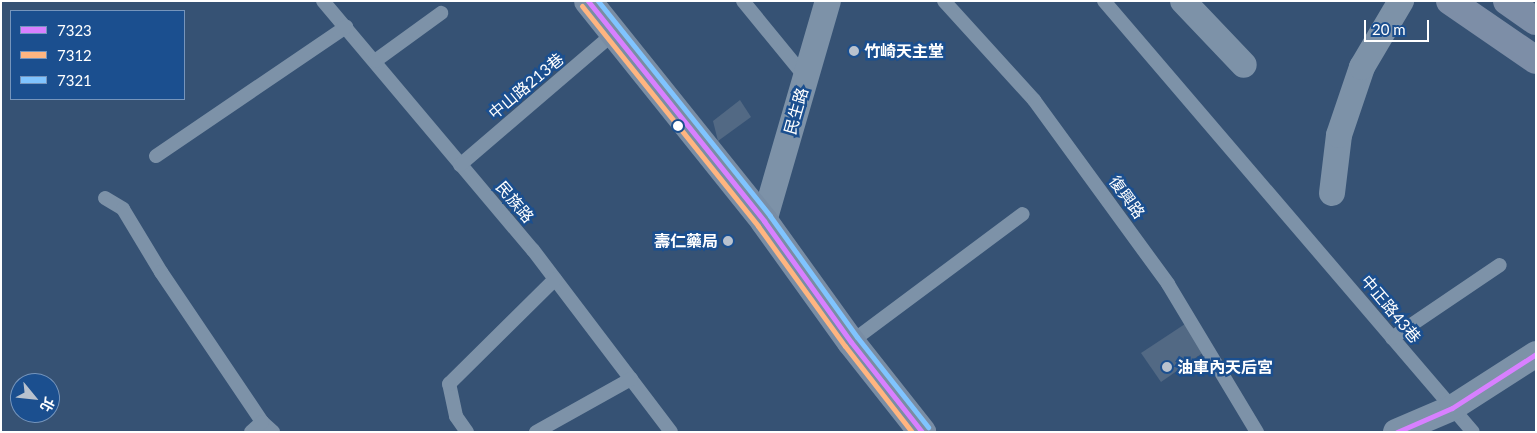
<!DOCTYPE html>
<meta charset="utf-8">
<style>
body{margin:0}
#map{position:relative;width:1537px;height:433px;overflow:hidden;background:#365274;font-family:Lato,"Noto Sans TC",sans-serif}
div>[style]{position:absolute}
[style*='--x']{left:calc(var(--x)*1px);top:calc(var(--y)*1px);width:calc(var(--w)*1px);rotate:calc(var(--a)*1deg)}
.building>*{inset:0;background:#526984}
.lane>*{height:14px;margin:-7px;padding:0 7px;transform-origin:7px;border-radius:7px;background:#7d92a8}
.street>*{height:26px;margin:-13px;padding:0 13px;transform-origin:13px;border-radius:13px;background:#7d92a8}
.secondary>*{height:28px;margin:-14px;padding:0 14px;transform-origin:14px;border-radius:14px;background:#798da4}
.primary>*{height:28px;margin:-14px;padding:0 14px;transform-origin:14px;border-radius:14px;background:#7d8ea7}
.bus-1>*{height:5px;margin:-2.5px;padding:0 2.5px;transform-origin:2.5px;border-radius:2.5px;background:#d880ff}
.bus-2>*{height:5px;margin:-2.5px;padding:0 2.5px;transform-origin:2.5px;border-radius:2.5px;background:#ffb580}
.bus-3>*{height:5px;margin:-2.5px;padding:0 2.5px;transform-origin:2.5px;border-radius:2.5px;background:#80c4ff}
.dots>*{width:14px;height:14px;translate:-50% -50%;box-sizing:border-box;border:2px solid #1b4f8f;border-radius:50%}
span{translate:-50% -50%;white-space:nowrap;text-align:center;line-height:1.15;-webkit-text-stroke:5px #1b4f8f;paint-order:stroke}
.poi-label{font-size:16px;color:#fff;font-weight:700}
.left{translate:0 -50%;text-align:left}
.right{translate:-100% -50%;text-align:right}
.street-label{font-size:16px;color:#fff}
.frame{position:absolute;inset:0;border:2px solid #fff;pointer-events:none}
.legend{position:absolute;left:10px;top:10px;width:175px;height:90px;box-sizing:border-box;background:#1b4f8f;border:1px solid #7695bc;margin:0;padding:6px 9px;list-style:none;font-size:15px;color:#fff}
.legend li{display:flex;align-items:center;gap:10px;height:25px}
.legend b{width:25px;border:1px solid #7695bc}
.north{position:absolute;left:10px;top:373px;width:50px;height:50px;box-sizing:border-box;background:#1b4f8f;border:1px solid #7695bc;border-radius:50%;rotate:118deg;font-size:14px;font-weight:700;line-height:20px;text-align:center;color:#fff}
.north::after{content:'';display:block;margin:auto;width:18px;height:22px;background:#b9c2ce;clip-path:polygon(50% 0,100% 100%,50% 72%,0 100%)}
.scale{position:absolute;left:1364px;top:20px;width:65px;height:22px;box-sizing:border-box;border:2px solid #fff;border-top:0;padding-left:6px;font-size:15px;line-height:18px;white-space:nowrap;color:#fff;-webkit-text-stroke:4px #1b4f8f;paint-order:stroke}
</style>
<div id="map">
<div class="building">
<div style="clip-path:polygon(740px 100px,751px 117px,718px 141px,713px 121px)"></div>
<div style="clip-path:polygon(1185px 324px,1204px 352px,1161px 382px,1141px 353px)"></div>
</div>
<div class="lane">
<div style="--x:323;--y:1;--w:326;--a:49.9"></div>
<div style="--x:533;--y:250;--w:228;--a:52.8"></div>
<div style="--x:743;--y:1;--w:99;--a:50.7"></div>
<div style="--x:944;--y:1;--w:134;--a:47.7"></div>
<div style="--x:1034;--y:100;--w:228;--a:53.9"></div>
<div style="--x:1168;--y:284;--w:173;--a:59"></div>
<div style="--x:1104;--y:1;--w:567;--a:49.43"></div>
<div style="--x:375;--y:61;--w:82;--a:-36"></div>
<div style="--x:156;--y:156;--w:230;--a:-34.2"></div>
<div style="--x:460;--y:165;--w:201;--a:-40.6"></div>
<div style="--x:105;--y:198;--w:21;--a:31"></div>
<div style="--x:123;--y:209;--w:74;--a:58.9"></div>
<div style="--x:161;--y:272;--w:181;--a:56"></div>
<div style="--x:262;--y:422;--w:15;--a:42"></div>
<div style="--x:1392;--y:338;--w:130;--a:-34.1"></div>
<div style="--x:851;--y:342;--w:214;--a:-36.7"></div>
<div style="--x:251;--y:432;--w:15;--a:-42"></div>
<div style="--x:467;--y:432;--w:19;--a:-125"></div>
<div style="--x:456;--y:416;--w:33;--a:-102"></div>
<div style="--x:449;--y:384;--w:149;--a:-44.7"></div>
<div style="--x:536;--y:432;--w:109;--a:-29.2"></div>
</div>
<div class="street">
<div style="--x:1183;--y:1;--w:88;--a:46.4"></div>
<div style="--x:1332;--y:193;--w:58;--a:-83.1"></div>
<div style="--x:1339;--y:135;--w:72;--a:-71.3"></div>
<div style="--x:1362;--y:67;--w:77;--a:-59.4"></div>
<div style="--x:764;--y:221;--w:229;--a:-73.8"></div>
<div style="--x:1396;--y:432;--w:61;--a:-23.2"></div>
<div style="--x:1452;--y:408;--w:100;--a:-32.7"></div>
</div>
<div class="secondary">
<div style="--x:588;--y:1;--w:282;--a:51.3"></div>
<div style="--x:764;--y:221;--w:149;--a:54.3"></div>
<div style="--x:851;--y:342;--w:115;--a:51.7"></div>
</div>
<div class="primary">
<div style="--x:1450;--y:1;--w:104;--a:34.5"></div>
<div style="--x:1507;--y:1;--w:35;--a:35"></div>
</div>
<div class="bus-1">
<div style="--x:588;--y:1;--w:282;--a:51.3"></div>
<div style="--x:764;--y:221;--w:149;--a:54.3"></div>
<div style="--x:851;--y:342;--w:115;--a:51.7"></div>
<div style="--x:1397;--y:432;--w:60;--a:-23.6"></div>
<div style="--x:1452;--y:408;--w:100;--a:-32.7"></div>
</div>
<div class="bus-2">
<div style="--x:582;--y:6;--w:282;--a:51.3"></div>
<div style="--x:758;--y:226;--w:148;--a:54.1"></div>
<div style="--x:845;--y:346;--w:109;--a:52.1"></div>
</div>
<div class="bus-3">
<div style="--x:598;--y:1;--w:275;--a:51.3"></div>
<div style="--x:770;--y:216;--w:149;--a:54.3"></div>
<div style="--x:857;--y:337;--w:115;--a:51.7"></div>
</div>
<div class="dots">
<div style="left:854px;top:51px;background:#b9c2ce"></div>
<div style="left:678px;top:126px;background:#fff"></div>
<div style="left:728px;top:241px;background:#b9c2ce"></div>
<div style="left:1167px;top:367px;background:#b9c2ce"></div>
</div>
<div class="poi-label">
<span class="left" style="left:864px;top:51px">竹崎天主堂</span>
<span class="right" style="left:718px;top:241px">壽仁藥局</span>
<span class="left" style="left:1177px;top:367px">油車內天后宮</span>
</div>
<div class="street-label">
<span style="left:526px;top:86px;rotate:-40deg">中山路213巷</span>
<span style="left:796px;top:111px;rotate:-74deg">民生路</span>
<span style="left:1127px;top:197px;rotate:54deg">復興路</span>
<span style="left:515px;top:202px;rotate:50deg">民族路</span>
<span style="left:1391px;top:309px;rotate:50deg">中正路43巷</span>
</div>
<div class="frame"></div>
<ul class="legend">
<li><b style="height:6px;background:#d880ff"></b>7323</li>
<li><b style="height:6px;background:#ffb580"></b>7312</li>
<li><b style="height:6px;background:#80c4ff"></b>7321</li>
</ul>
<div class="north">北</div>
<div class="scale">20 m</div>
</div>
